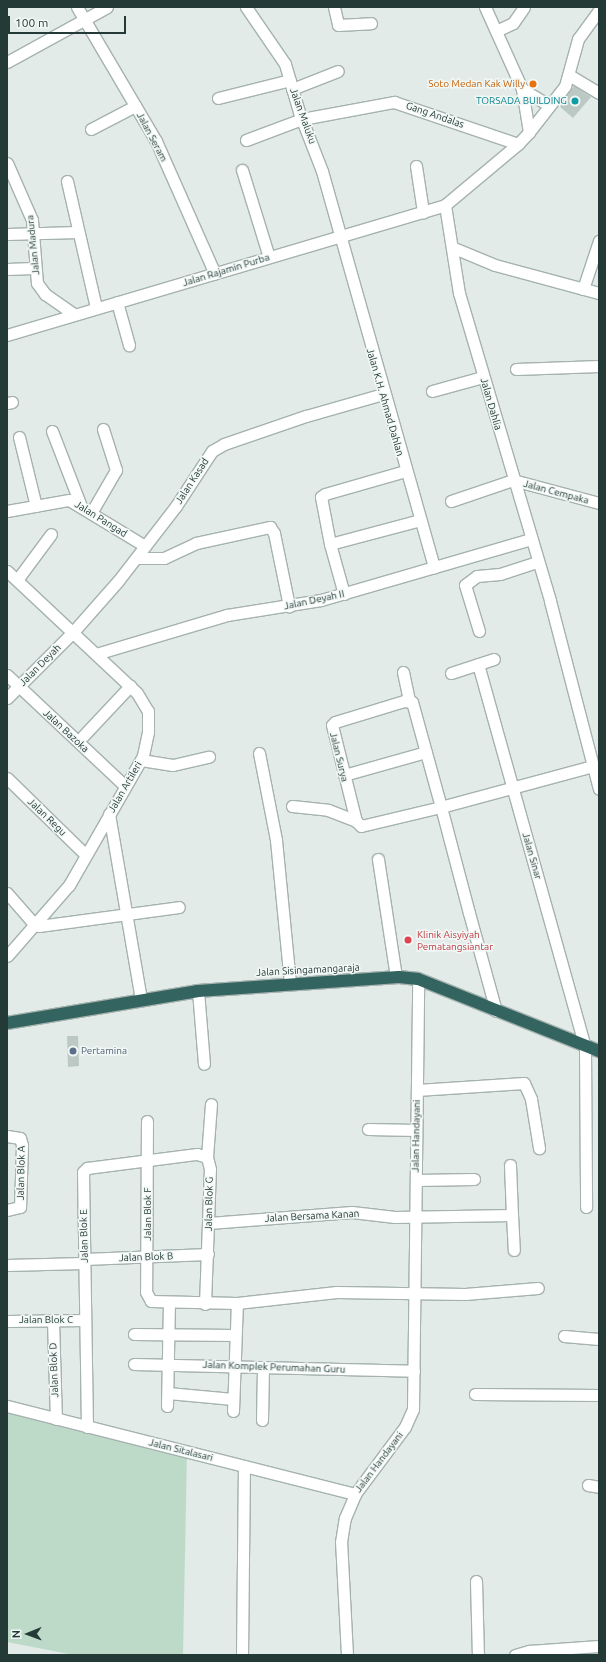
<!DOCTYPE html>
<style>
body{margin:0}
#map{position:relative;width:606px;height:1662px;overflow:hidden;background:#e2ebe8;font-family:Ubuntu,sans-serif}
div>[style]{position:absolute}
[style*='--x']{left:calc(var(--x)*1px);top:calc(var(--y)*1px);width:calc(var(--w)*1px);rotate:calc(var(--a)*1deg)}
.green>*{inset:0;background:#bddac9}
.building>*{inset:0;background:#bbc8c4}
.roads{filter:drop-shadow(1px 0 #a5b2af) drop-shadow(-1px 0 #a5b2af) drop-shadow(0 1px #a5b2af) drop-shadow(0 -1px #a5b2af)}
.minor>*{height:11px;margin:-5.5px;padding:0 5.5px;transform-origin:5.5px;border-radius:5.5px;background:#fff}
.highway>*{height:12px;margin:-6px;padding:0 6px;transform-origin:6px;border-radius:6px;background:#336460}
.dots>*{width:11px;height:11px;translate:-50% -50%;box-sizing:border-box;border:2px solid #f2f8f6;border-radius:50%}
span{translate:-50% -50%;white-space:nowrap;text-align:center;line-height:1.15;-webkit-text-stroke:3px #f2f8f6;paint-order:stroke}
.food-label{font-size:10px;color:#c56008}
.right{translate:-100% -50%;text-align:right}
.culture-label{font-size:10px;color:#0d838f}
.street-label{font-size:10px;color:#243a37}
.health-label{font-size:10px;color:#be3a42}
.left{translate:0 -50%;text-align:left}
.service-label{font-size:10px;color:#4e5e75}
.frame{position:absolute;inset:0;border:8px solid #243a37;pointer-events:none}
.north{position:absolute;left:8px;top:1614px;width:40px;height:40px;-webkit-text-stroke:3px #f2f8f6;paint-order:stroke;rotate:269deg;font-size:11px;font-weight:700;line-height:16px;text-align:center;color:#243a37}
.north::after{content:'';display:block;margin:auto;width:14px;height:18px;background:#243a37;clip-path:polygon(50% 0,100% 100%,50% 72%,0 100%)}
.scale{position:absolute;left:8px;top:16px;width:118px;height:18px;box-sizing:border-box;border:2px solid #243a37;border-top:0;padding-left:5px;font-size:12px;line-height:14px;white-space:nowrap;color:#243a37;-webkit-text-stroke:3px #f2f8f6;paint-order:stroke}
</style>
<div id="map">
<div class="green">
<div style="clip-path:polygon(7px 1406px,187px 1452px,183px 1655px,74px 1655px,7px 1642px)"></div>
</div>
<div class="building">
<div style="clip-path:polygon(574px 86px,591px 97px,573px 118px,559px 106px)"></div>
<div style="clip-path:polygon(67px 1036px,78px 1036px,79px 1066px,68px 1067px)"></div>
</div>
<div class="roads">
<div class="minor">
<div style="--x:77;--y:7;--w:156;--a:59.5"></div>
<div style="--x:156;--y:141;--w:145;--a:66.1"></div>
<div style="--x:246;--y:7;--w:69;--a:55.6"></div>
<div style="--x:285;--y:64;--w:50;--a:73.7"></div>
<div style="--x:299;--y:112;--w:63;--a:68.7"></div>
<div style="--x:322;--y:171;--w:412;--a:74.2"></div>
<div style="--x:334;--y:7;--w:18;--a:77"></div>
<div style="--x:338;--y:25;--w:33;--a:-3"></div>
<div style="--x:485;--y:7;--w:90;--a:65.7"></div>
<div style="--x:522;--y:89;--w:44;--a:80.8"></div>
<div style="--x:496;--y:31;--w:19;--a:-25"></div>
<div style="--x:513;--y:23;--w:19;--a:-55"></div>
<div style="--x:7;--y:62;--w:114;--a:-28.8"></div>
<div style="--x:569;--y:75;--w:35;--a:31"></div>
<div style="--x:292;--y:89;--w:49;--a:-21.4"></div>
<div style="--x:522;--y:89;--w:31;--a:31"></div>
<div style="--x:218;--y:98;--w:74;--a:-14"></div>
<div style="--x:91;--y:129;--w:50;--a:-27.6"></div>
<div style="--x:246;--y:140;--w:60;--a:-20.6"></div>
<div style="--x:302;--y:119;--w:94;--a:-10.5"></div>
<div style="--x:394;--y:102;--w:131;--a:18.7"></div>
<div style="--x:7;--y:163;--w:62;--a:66.3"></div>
<div style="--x:32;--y:220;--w:63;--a:85.5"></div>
<div style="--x:37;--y:283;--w:14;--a:54"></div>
<div style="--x:45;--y:294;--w:35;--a:35"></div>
<div style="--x:416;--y:166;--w:47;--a:81.3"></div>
<div style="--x:242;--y:170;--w:91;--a:72.8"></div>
<div style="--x:67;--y:181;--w:130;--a:77.1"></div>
<div style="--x:445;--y:205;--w:89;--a:81"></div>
<div style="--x:459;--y:293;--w:321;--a:73.5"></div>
<div style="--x:550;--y:601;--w:194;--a:75.4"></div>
<div style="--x:7;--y:234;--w:71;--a:-1.6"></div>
<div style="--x:454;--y:248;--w:44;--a:22.5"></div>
<div style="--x:495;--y:265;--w:108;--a:15.1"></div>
<div style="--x:7;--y:269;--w:26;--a:-2"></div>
<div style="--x:583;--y:289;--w:51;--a:-71.6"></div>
<div style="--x:117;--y:302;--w:45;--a:74.4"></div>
<div style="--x:7;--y:335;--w:457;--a:-16.5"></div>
<div style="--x:445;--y:205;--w:95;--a:-39.9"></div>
<div style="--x:518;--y:144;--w:16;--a:-47"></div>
<div style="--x:529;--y:132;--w:58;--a:-52"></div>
<div style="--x:565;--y:86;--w:49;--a:-74.5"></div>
<div style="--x:578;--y:39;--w:36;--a:-54"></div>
<div style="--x:516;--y:369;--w:83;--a:-2.1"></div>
<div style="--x:432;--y:391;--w:53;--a:-15.4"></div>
<div style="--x:7;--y:403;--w:5;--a:-11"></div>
<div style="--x:52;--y:431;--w:80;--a:68.9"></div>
<div style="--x:19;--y:437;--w:71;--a:76.2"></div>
<div style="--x:451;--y:501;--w:65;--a:-18.7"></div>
<div style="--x:513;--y:480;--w:89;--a:15"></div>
<div style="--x:7;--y:511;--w:63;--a:-10.1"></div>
<div style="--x:69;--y:500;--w:89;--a:31.2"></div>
<div style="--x:91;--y:513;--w:50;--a:-59.8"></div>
<div style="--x:116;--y:470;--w:43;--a:-107.6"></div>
<div style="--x:330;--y:544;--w:93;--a:-14.9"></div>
<div style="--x:136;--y:558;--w:28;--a:0"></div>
<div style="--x:164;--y:558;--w:35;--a:-25"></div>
<div style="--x:196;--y:543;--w:76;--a:-12.2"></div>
<div style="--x:270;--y:527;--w:7;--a:56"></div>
<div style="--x:274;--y:533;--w:75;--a:78.4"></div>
<div style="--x:7;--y:571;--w:178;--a:43.2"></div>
<div style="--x:137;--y:693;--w:21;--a:59"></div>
<div style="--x:148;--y:711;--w:21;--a:90"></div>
<div style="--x:148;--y:732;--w:25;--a:102"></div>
<div style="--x:143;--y:756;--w:149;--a:119.8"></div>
<div style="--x:69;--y:885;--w:94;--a:131.1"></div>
<div style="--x:17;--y:580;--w:57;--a:-53.5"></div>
<div style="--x:344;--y:594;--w:52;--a:-105.6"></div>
<div style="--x:330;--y:544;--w:48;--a:-100.8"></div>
<div style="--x:321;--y:497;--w:5;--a:-37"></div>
<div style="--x:325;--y:494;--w:83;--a:-16"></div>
<div style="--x:479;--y:631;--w:48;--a:-106.9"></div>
<div style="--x:465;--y:585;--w:15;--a:-37"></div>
<div style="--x:477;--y:576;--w:23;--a:-5"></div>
<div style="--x:500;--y:574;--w:40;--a:-18"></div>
<div style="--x:96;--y:654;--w:137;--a:-16.6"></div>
<div style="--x:227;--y:615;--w:95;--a:-9.1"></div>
<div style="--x:321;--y:600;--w:219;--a:-16.2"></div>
<div style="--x:478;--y:664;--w:399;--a:74.4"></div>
<div style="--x:585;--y:1048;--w:159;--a:89.6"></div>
<div style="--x:403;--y:672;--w:29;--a:78"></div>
<div style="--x:451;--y:673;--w:45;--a:-18"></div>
<div style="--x:7;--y:675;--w:162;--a:43.2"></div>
<div style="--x:7;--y:698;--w:93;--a:-45"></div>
<div style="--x:73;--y:632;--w:68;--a:-48.6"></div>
<div style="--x:118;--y:581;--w:95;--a:-52.3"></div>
<div style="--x:176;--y:506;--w:66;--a:-56.8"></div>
<div style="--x:212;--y:451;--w:14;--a:-30"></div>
<div style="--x:224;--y:444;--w:87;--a:-18.9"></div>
<div style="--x:306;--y:416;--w:80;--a:-15.9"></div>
<div style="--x:83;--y:736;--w:69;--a:-46.8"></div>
<div style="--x:259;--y:753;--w:89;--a:78.9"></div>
<div style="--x:276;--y:840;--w:144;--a:84.4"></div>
<div style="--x:141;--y:760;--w:32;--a:9"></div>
<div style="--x:173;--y:765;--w:37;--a:-13"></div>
<div style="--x:344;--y:775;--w:85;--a:-15.7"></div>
<div style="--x:7;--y:778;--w:110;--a:44.3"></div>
<div style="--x:292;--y:806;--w:36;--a:6"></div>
<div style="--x:328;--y:810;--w:30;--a:21"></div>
<div style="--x:109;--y:814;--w:189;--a:80.2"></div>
<div style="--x:378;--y:859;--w:119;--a:81.3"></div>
<div style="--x:7;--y:893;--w:41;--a:48.9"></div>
<div style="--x:34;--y:924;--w:5;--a:22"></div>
<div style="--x:39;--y:926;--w:141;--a:-7.7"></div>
<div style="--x:198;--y:991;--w:73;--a:85.3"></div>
<div style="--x:496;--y:1011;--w:102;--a:-105.4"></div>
<div style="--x:469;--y:913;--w:110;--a:-104.8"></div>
<div style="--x:441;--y:807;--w:109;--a:-105.4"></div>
<div style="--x:412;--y:702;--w:8;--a:-173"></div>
<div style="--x:404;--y:701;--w:72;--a:163.1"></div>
<div style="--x:335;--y:722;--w:4;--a:135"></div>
<div style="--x:332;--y:725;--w:99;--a:76"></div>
<div style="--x:356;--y:821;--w:7;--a:45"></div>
<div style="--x:361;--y:826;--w:82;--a:-13.4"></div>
<div style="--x:441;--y:807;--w:157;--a:-15.1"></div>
<div style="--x:417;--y:1090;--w:107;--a:-3.7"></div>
<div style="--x:524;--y:1083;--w:17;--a:66"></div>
<div style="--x:531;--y:1099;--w:50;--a:80.7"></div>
<div style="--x:147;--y:1121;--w:171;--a:90.3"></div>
<div style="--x:146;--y:1292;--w:10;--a:61"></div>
<div style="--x:151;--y:1301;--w:86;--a:1.3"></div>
<div style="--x:237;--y:1303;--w:100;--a:-6.3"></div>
<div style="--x:336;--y:1292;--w:129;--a:0.9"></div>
<div style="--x:465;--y:1294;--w:73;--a:-4.7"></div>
<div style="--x:368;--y:1129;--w:48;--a:1.2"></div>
<div style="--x:7;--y:1136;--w:13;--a:9"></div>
<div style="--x:20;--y:1138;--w:7;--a:74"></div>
<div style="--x:22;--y:1145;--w:62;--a:91.8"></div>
<div style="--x:20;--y:1207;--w:13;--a:167"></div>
<div style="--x:416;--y:1180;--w:58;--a:-1"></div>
<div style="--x:512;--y:1215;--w:35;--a:87"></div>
<div style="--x:209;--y:1223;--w:143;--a:-4.4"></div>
<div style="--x:352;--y:1212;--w:43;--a:6.6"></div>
<div style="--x:395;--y:1217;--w:117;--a:-1"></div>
<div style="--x:512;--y:1215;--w:50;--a:-92.3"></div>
<div style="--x:84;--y:1259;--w:124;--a:-2.3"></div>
<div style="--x:7;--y:1265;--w:77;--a:-1.5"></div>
<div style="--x:205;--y:1304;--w:135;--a:-87.9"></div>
<div style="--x:210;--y:1169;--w:12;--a:-104"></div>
<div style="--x:207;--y:1157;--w:53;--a:-85.7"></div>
<div style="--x:53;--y:1320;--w:99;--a:88.3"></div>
<div style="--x:7;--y:1321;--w:78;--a:-0.7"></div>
<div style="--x:134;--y:1334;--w:101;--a:0.6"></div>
<div style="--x:564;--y:1336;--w:35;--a:5"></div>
<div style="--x:134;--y:1364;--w:280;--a:1.4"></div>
<div style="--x:168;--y:1393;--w:65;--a:5.3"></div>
<div style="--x:475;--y:1394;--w:124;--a:0.5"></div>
<div style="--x:7;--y:1406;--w:359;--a:14.2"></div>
<div style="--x:167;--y:1406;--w:103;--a:-88.9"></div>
<div style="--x:233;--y:1411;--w:108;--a:-87.9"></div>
<div style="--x:262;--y:1420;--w:53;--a:-88.9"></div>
<div style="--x:87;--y:1427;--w:255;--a:-90.9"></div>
<div style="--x:83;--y:1172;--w:6;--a:-45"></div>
<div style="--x:87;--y:1168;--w:111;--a:-7.3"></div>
<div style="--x:197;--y:1154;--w:10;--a:17"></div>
<div style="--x:588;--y:1485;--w:11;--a:10"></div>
<div style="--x:476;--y:1581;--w:74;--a:88.5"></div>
<div style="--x:242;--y:1655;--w:189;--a:-89.4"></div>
<div style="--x:347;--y:1655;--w:113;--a:-93"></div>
<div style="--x:341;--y:1542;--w:24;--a:-81"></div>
<div style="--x:345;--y:1518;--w:26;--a:-67"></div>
<div style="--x:355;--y:1494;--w:84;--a:-53.3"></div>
<div style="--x:405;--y:1427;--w:20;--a:-66"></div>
<div style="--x:413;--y:1409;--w:430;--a:-89.3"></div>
<div style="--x:515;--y:1655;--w:15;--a:-16"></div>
<div style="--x:529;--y:1651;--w:70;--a:-4.1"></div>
</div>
<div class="highway">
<div style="--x:7;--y:1023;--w:194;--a:-9.5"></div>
<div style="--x:198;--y:991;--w:201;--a:-4"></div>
<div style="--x:399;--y:977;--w:19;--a:6"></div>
<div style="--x:418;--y:979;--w:195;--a:21.7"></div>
</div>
</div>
<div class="dots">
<div style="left:533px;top:84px;background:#e8710a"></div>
<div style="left:575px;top:101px;background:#0f9aa8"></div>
<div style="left:408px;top:940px;background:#e0444e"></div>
<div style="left:73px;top:1051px;background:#5c6f8a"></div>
</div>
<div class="food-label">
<span class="right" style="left:525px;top:84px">Soto Medan Kak Willy</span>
</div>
<div class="culture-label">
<span class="right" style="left:567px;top:101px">TORSADA BUILDING</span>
</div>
<div class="street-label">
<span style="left:435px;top:115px;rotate:19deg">Gang Andalas</span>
<span style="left:303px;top:116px;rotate:70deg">Jalan Maluku</span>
<span style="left:152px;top:137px;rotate:62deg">Jalan Seram</span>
<span style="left:33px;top:245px;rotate:-96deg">Jalan Madura</span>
<span style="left:226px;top:270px;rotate:-17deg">Jalan Rajamin Purba</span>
<span style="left:385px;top:402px;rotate:74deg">Jalan K.H. Ahmad Dahlan</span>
<span style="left:491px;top:404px;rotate:74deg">Jalan Dahlia</span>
<span style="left:192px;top:481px;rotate:-57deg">Jalan Kasad</span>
<span style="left:556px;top:492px;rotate:15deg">Jalan Cempaka</span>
<span style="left:101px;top:519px;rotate:32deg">Jalan Pangad</span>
<span style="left:314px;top:600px;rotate:-12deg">Jalan Deyah II</span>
<span style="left:40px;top:665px;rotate:-45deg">Jalan Deyah</span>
<span style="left:66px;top:731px;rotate:43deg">Jalan Bazoka</span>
<span style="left:339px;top:757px;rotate:76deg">Jalan Surya</span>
<span style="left:125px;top:787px;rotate:-60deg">Jalan Artileri</span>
<span style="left:47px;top:817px;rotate:44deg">Jalan Regu</span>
<span style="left:532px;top:856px;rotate:74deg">Jalan Sinar</span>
<span style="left:308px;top:970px;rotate:-3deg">Jalan Sisingamangaraja</span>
<span style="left:416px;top:1136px;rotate:-89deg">Jalan Handayani</span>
<span style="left:21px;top:1173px;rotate:-89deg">Jalan Blok A</span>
<span style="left:209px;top:1204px;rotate:-89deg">Jalan Blok G</span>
<span style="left:148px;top:1214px;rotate:-90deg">Jalan Blok F</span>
<span style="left:312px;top:1216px;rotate:-3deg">Jalan Bersama Kanan</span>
<span style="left:84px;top:1236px;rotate:-91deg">Jalan Blok E</span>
<span style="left:146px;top:1257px;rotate:-2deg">Jalan Blok B</span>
<span style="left:46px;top:1320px">Jalan Blok C</span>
<span style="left:274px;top:1367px;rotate:2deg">Jalan Komplek Perumahan Guru</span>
<span style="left:54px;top:1370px;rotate:-92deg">Jalan Blok D</span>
<span style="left:181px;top:1450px;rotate:14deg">Jalan Sitalasari</span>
<span style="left:379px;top:1462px;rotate:-53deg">Jalan Handayani</span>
</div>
<div class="health-label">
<span class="left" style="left:417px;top:940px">Klinik Aisyiyah<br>Pematangsiantar</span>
</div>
<div class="service-label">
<span class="left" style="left:81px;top:1051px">Pertamina</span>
</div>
<div class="frame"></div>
<div class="north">N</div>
<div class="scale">100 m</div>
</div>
